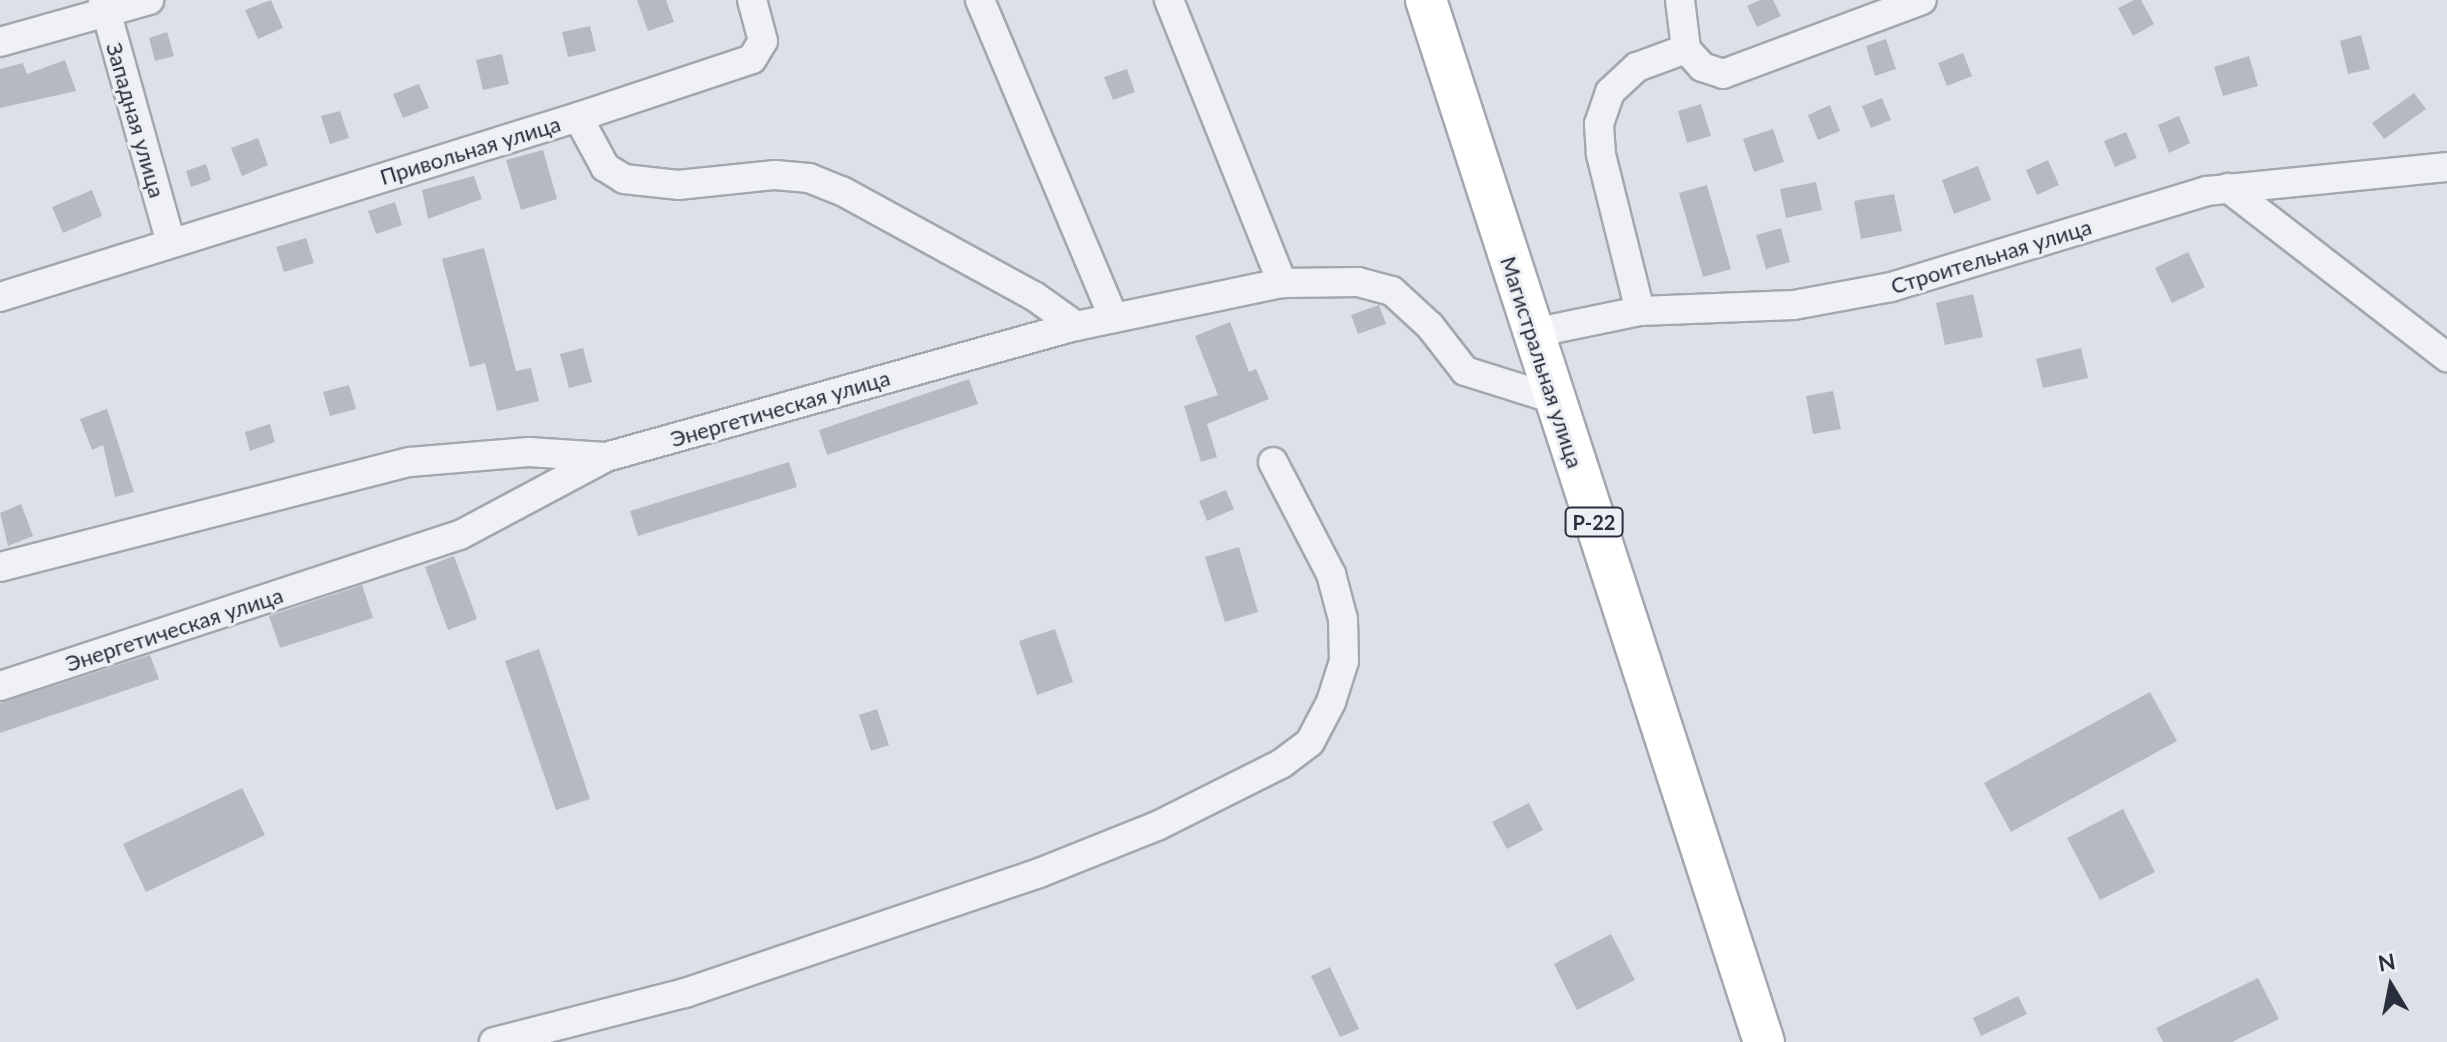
<!DOCTYPE html>
<meta charset="utf-8">
<style>
body{margin:0}
#map{position:relative;width:2447px;height:1042px;overflow:hidden;background:#dde0e6;font-family:Lato,sans-serif}
div>[style]{position:absolute}
[style*='--x']{left:calc(var(--x)*1px);top:calc(var(--y)*1px);width:calc(var(--w)*1px);rotate:calc(var(--a)*1deg)}
.building>*{inset:0;background:#b5b9c2}
.roads{filter:drop-shadow(2px 0 #a3a7af) drop-shadow(-2px 0 #a3a7af) drop-shadow(0 2px #a3a7af) drop-shadow(0 -2px #a3a7af)}
.minor>*{height:28px;margin:-14px;padding:0 14px;transform-origin:14px;border-radius:14px;background:#eff1f4}
.highway>*{height:40px;margin:-20px;padding:0 20px;transform-origin:20px;border-radius:20px;background:#fff}
span{translate:-50% -50%;white-space:nowrap;text-align:center;line-height:1.15;-webkit-text-stroke:6px #eceff3;paint-order:stroke}
.shield-label span{padding:2px 6px;background:#eceff3;border:2px solid;border-radius:6px;-webkit-text-stroke-width:0}
.shield-label{font-size:20px;color:#282e3b;font-weight:700}
.street-label{font-size:22px;color:#282e3b}
.north{position:absolute;left:2351px;top:946px;width:80px;height:80px;-webkit-text-stroke:6px #eceff3;paint-order:stroke;rotate:350deg;font-size:22px;font-weight:700;line-height:32px;text-align:center;color:#282e3b}
.north::after{content:'';display:block;margin:auto;width:28px;height:36px;background:#282e3b;clip-path:polygon(50% 0,100% 100%,50% 72%,0 100%)}
</style>
<div id="map">
<div class="building">
<div style="clip-path:polygon(271px 0,283px 28px,258px 39px,245px 10px)"></div>
<div style="clip-path:polygon(637px 0,666px 0,674px 22px,648px 31px)"></div>
<div style="clip-path:polygon(1760px 0,1773px 0,1781px 16px,1757px 27px,1747px 6px)"></div>
<div style="clip-path:polygon(2134px 0,2141px 0,2154px 24px,2133px 36px,2118px 8px)"></div>
<div style="clip-path:polygon(590px 26px,596px 51px,568px 57px,562px 32px)"></div>
<div style="clip-path:polygon(167px 32px,174px 56px,155px 61px,149px 38px)"></div>
<div style="clip-path:polygon(2361px 35px,2370px 69px,2348px 74px,2340px 41px)"></div>
<div style="clip-path:polygon(1886px 39px,1896px 69px,1875px 76px,1866px 46px)"></div>
<div style="clip-path:polygon(1963px 53px,1972px 76px,1947px 86px,1938px 63px)"></div>
<div style="clip-path:polygon(502px 54px,509px 84px,483px 90px,476px 60px)"></div>
<div style="clip-path:polygon(2249px 56px,2258px 86px,2223px 96px,2214px 67px)"></div>
<div style="clip-path:polygon(65px 60px,76px 91px,0 108px,0 69px,23px 63px,27px 74px)"></div>
<div style="clip-path:polygon(1127px 69px,1135px 92px,1113px 100px,1104px 77px)"></div>
<div style="clip-path:polygon(419px 84px,429px 108px,403px 118px,393px 94px)"></div>
<div style="clip-path:polygon(2414px 93px,2426px 109px,2384px 139px,2372px 123px)"></div>
<div style="clip-path:polygon(1882px 98px,1891px 120px,1871px 128px,1862px 106px)"></div>
<div style="clip-path:polygon(1701px 104px,1711px 136px,1687px 143px,1678px 111px)"></div>
<div style="clip-path:polygon(1830px 105px,1840px 131px,1818px 140px,1808px 115px)"></div>
<div style="clip-path:polygon(340px 111px,349px 138px,330px 144px,321px 116px)"></div>
<div style="clip-path:polygon(2179px 116px,2190px 143px,2169px 153px,2158px 125px)"></div>
<div style="clip-path:polygon(1773px 129px,1784px 162px,1754px 172px,1743px 139px)"></div>
<div style="clip-path:polygon(2126px 132px,2137px 158px,2115px 167px,2104px 141px)"></div>
<div style="clip-path:polygon(258px 138px,268px 165px,242px 176px,231px 148px)"></div>
<div style="clip-path:polygon(543px 150px,557px 199px,521px 210px,506px 160px)"></div>
<div style="clip-path:polygon(2048px 160px,2059px 185px,2037px 195px,2026px 170px)"></div>
<div style="clip-path:polygon(206px 164px,211px 180px,191px 187px,186px 171px)"></div>
<div style="clip-path:polygon(1978px 166px,1991px 200px,1954px 214px,1942px 180px)"></div>
<div style="clip-path:polygon(474px 176px,482px 199px,428px 219px,422px 190px)"></div>
<div style="clip-path:polygon(1816px 182px,1822px 210px,1786px 218px,1780px 189px)"></div>
<div style="clip-path:polygon(1707px 185px,1731px 269px,1703px 277px,1679px 193px)"></div>
<div style="clip-path:polygon(92px 190px,102px 216px,63px 233px,52px 207px)"></div>
<div style="clip-path:polygon(1894px 194px,1902px 231px,1861px 239px,1854px 201px)"></div>
<div style="clip-path:polygon(395px 202px,402px 225px,376px 234px,368px 211px)"></div>
<div style="clip-path:polygon(1781px 228px,1790px 262px,1766px 269px,1756px 235px)"></div>
<div style="clip-path:polygon(306px 238px,314px 263px,284px 272px,276px 247px)"></div>
<div style="clip-path:polygon(484px 248px,516px 371px,531px 368px,539px 401px,497px 411px,485px 363px,470px 367px,442px 259px)"></div>
<div style="clip-path:polygon(2188px 252px,2205px 287px,2172px 303px,2155px 268px)"></div>
<div style="clip-path:polygon(1973px 294px,1983px 337px,1945px 345px,1936px 303px)"></div>
<div style="clip-path:polygon(1379px 305px,1386px 324px,1358px 334px,1351px 315px)"></div>
<div style="clip-path:polygon(1230px 322px,1249px 372px,1256px 369px,1269px 399px,1207px 424px,1217px 457px,1201px 462px,1184px 406px,1218px 395px,1195px 336px)"></div>
<div style="clip-path:polygon(583px 348px,592px 382px,569px 388px,560px 354px)"></div>
<div style="clip-path:polygon(2081px 348px,2088px 378px,2043px 388px,2036px 359px)"></div>
<div style="clip-path:polygon(969px 379px,978px 404px,827px 455px,819px 430px)"></div>
<div style="clip-path:polygon(349px 385px,356px 409px,330px 416px,323px 392px)"></div>
<div style="clip-path:polygon(1833px 391px,1841px 429px,1813px 434px,1806px 396px)"></div>
<div style="clip-path:polygon(107px 409px,134px 492px,115px 497px,103px 445px,92px 450px,80px 419px)"></div>
<div style="clip-path:polygon(270px 424px,275px 442px,250px 451px,245px 432px)"></div>
<div style="clip-path:polygon(789px 462px,797px 487px,638px 536px,630px 511px)"></div>
<div style="clip-path:polygon(1226px 490px,1234px 509px,1207px 521px,1199px 501px)"></div>
<div style="clip-path:polygon(21px 504px,33px 536px,8px 546px,0 513px)"></div>
<div style="clip-path:polygon(1239px 547px,1258px 612px,1225px 622px,1205px 557px)"></div>
<div style="clip-path:polygon(454px 556px,477px 619px,448px 630px,425px 567px)"></div>
<div style="clip-path:polygon(362px 585px,373px 618px,280px 648px,269px 616px)"></div>
<div style="clip-path:polygon(1055px 629px,1073px 682px,1037px 695px,1019px 641px)"></div>
<div style="clip-path:polygon(539px 649px,590px 799px,556px 810px,505px 661px)"></div>
<div style="clip-path:polygon(150px 655px,159px 679px,0 733px,0 703px)"></div>
<div style="clip-path:polygon(2150px 692px,2177px 741px,2011px 832px,1984px 783px)"></div>
<div style="clip-path:polygon(877px 709px,889px 745px,871px 751px,859px 715px)"></div>
<div style="clip-path:polygon(242px 788px,265px 835px,146px 892px,123px 844px)"></div>
<div style="clip-path:polygon(1529px 803px,1543px 830px,1507px 849px,1492px 822px)"></div>
<div style="clip-path:polygon(2123px 809px,2155px 872px,2100px 900px,2067px 838px)"></div>
<div style="clip-path:polygon(1611px 934px,1635px 980px,1577px 1010px,1554px 964px)"></div>
<div style="clip-path:polygon(1330px 967px,1359px 1029px,1340px 1037px,1311px 976px)"></div>
<div style="clip-path:polygon(2258px 978px,2279px 1019px,2232px 1042px,2163px 1042px,2156px 1028px)"></div>
<div style="clip-path:polygon(2018px 996px,2027px 1014px,1981px 1036px,1973px 1018px)"></div>
</div>
<div class="roads">
<div class="minor">
<div style="--x:103;--y:0;--w:249;--a:74.4"></div>
<div style="--x:980;--y:0;--w:345;--a:67.2"></div>
<div style="--x:1169;--y:0;--w:305;--a:68.2"></div>
<div style="--x:1680;--y:0;--w:49;--a:83"></div>
<div style="--x:1686;--y:49;--w:24;--a:48"></div>
<div style="--x:1702;--y:67;--w:22;--a:18"></div>
<div style="--x:1723;--y:74;--w:212;--a:-20.4"></div>
<div style="--x:0;--y:42;--w:155;--a:-15.7"></div>
<div style="--x:578;--y:117;--w:183;--a:-18.4"></div>
<div style="--x:752;--y:59;--w:21;--a:-59"></div>
<div style="--x:763;--y:41;--w:42;--a:-105"></div>
<div style="--x:2228;--y:188;--w:277;--a:37.7"></div>
<div style="--x:0;--y:297;--w:605;--a:-17.3"></div>
<div style="--x:578;--y:117;--w:57;--a:61.6"></div>
<div style="--x:605;--y:167;--w:22;--a:32"></div>
<div style="--x:624;--y:179;--w:54;--a:6.3"></div>
<div style="--x:678;--y:185;--w:98;--a:-5.9"></div>
<div style="--x:775;--y:175;--w:34;--a:5"></div>
<div style="--x:809;--y:178;--w:35;--a:22"></div>
<div style="--x:842;--y:191;--w:219;--a:28.7"></div>
<div style="--x:1034;--y:296;--w:52;--a:35.5"></div>
<div style="--x:1640;--y:311;--w:162;--a:-104"></div>
<div style="--x:1601;--y:154;--w:30;--a:-94"></div>
<div style="--x:1599;--y:124;--w:34;--a:-71"></div>
<div style="--x:1610;--y:92;--w:37;--a:-43"></div>
<div style="--x:1637;--y:67;--w:52;--a:-20.2"></div>
<div style="--x:1533;--y:333;--w:109;--a:-11.6"></div>
<div style="--x:1640;--y:311;--w:154;--a:-2.2"></div>
<div style="--x:1794;--y:305;--w:99;--a:-10.5"></div>
<div style="--x:1891;--y:287;--w:330;--a:-16.9"></div>
<div style="--x:2207;--y:191;--w:241;--a:-5.7"></div>
<div style="--x:0;--y:567;--w:423;--a:-14.4"></div>
<div style="--x:410;--y:462;--w:119;--a:-4.8"></div>
<div style="--x:529;--y:452;--w:76;--a:3.8"></div>
<div style="--x:0;--y:686;--w:484;--a:-18.2"></div>
<div style="--x:460;--y:535;--w:166;--a:-28.1"></div>
<div style="--x:606;--y:457;--w:488;--a:-15.6"></div>
<div style="--x:1076;--y:326;--w:210;--a:-11.8"></div>
<div style="--x:1282;--y:283;--w:76;--a:-0.8"></div>
<div style="--x:1358;--y:282;--w:35;--a:15"></div>
<div style="--x:1392;--y:291;--w:52;--a:42.6"></div>
<div style="--x:1430;--y:326;--w:57;--a:52.1"></div>
<div style="--x:1465;--y:371;--w:93;--a:17.5"></div>
<div style="--x:494;--y:1042;--w:197;--a:-14.4"></div>
<div style="--x:685;--y:993;--w:374;--a:-18.7"></div>
<div style="--x:1039;--y:873;--w:127;--a:-21.7"></div>
<div style="--x:1157;--y:826;--w:139;--a:-26.6"></div>
<div style="--x:1281;--y:764;--w:36;--a:-37"></div>
<div style="--x:1310;--y:742;--w:45;--a:-62.3"></div>
<div style="--x:1331;--y:702;--w:43;--a:-72.4"></div>
<div style="--x:1344;--y:661;--w:42;--a:-91.4"></div>
<div style="--x:1343;--y:619;--w:47;--a:-104.9"></div>
<div style="--x:1331;--y:574;--w:126;--a:-117.4"></div>
</div>
<div class="highway">
<div style="--x:1426;--y:0;--w:1095;--a:72.03"></div>
</div>
</div>
<div class="shield-label">
<span style="left:1594px;top:522px">Р-22</span>
</div>
<div class="street-label">
<span style="left:136px;top:120px;rotate:74deg">Западная улица</span>
<span style="left:470px;top:150px;rotate:-17deg">Привольная улица</span>
<span style="left:1991px;top:256px;rotate:-17deg">Строительная улица</span>
<span style="left:1542px;top:362px;rotate:72deg">Магистральная улица</span>
<span style="left:780px;top:408px;rotate:-16deg">Энергетическая улица</span>
<span style="left:174px;top:629px;rotate:-18deg">Энергетическая улица</span>
</div>
<div class="north">N</div>
</div>
